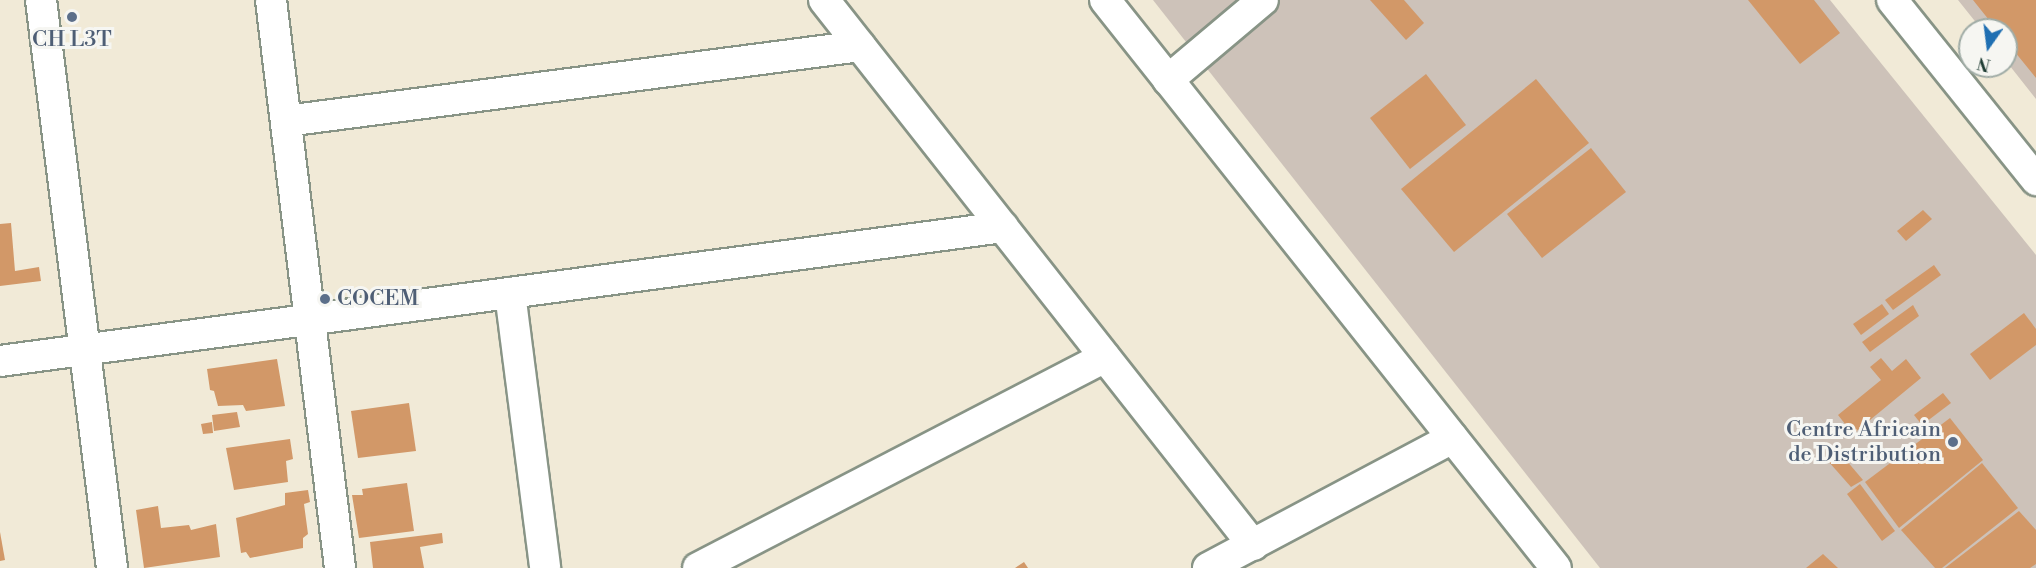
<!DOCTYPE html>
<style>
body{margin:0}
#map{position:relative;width:2036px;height:568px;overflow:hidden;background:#f1ead7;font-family:"Libre Bodoni",serif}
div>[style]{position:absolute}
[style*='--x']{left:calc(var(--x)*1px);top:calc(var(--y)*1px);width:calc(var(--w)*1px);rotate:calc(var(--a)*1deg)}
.industrial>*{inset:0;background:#cdc2b9}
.building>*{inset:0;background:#d29868}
.roads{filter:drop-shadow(2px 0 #889486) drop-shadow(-2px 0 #889486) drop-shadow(0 2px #889486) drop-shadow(0 -2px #889486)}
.street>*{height:30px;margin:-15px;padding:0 15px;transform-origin:15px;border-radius:15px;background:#fff}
.dots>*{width:16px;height:16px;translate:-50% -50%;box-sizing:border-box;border:3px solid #f6f6f2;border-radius:50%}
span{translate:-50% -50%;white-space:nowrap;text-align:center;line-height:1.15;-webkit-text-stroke:6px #f6f6f2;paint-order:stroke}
.service-label{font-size:22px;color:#4e5e75}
.left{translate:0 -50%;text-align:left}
.right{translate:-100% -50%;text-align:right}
.north{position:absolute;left:1958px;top:18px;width:60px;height:60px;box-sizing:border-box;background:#f6f6f2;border:2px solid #a0aca6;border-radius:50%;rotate:194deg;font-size:16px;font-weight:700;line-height:24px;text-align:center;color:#1f3d34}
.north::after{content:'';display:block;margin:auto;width:21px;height:27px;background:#1f6fb2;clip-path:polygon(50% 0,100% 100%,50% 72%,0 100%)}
</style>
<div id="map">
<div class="industrial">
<div style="clip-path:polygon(1153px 0,1830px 0,2036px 255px,2036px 568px,1600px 568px)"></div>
<div style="clip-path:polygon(1958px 0,2036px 0,2036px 99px,2006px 61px,2006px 30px,1982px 30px)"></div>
</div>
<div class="building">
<div style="clip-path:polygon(1370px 0,1404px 0,1424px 23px,1406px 40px)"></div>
<div style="clip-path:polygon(1748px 0,1814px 0,1840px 33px,1800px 64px)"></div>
<div style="clip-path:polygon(1973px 0,2036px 0,2036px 78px,2006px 41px,2006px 30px,1997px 30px)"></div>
<div style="clip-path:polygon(1426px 74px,1466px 125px,1410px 169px,1370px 118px)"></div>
<div style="clip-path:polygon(1536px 79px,1589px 143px,1454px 252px,1401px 189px)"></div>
<div style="clip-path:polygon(1591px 148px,1626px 192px,1542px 258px,1507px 214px)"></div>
<div style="clip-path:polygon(1923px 210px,1932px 219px,1906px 241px,1897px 231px)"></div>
<div style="clip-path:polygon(11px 223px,15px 271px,39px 267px,41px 281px,0 286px,0 224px)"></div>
<div style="clip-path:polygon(1934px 265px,1941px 275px,1893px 310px,1885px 300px)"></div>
<div style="clip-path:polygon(1882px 304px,1889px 314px,1861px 335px,1853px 324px)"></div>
<div style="clip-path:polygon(1913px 305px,1919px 316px,1870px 352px,1862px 342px)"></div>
<div style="clip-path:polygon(2024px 313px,2036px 329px,2036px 345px,1990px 380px,1970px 354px)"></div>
<div style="clip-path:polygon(1881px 358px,1892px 371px,1906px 359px,1921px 378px,1853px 434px,1838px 415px,1881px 380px,1870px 367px)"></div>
<div style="clip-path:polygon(277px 359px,285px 406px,246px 411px,243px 405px,218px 406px,214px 391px,210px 390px,207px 369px)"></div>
<div style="clip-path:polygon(1943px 393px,1951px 403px,1922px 425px,1914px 415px)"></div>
<div style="clip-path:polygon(409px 403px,416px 451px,358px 458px,351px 411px)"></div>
<div style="clip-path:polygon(237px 412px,240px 427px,214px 431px,212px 415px)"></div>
<div style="clip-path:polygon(1950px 418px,1983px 460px,1899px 528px,1865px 482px)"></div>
<div style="clip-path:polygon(212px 422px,213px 433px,203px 434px,201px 424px)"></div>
<div style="clip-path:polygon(290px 439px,293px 459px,286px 461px,288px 482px,234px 490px,226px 448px)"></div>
<div style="clip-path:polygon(1840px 453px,1863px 480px,1851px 487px,1828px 461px)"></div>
<div style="clip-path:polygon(1982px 463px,2018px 508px,1942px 568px,1935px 568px,1901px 530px)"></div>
<div style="clip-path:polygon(407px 483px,414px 531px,359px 538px,352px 495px,363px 495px,362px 489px)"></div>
<div style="clip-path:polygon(1860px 484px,1895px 531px,1882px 541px,1847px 494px)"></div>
<div style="clip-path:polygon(308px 490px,310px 502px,304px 504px,308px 534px,303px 538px,303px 548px,250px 558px,246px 552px,241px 553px,236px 518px,285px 505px,285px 493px)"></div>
<div style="clip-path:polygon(158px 506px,161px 528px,189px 525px,191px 530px,216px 524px,220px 557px,144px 568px,136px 510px)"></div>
<div style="clip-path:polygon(2019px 511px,2036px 530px,2036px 564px,2030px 568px,1945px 568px)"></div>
<div style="clip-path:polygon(0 532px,5px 560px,0 561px)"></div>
<div style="clip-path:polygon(442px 533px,443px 543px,420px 547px,424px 568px,373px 568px,370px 542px)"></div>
<div style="clip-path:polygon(1823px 554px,1838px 568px,1806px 568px)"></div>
<div style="clip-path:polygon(1024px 562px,1028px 568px,1015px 568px)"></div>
</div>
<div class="roads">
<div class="street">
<div style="--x:41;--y:0;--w:572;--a:82.87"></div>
<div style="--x:271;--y:0;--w:572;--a:83.07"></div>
<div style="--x:824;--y:0;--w:694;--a:51.79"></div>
<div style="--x:1105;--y:0;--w:725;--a:51.55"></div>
<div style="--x:1892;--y:0;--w:231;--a:51.3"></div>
<div style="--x:1168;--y:80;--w:124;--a:-40.1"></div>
<div style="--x:286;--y:121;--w:579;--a:-7.44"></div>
<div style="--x:510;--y:293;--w:277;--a:82.7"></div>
<div style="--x:0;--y:361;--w:1012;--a:-7.61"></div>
<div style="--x:698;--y:568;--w:458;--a:-27.4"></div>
<div style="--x:1208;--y:568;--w:277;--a:-28"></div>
</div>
</div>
<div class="dots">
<div style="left:72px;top:17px;background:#5c6f8a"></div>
<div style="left:325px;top:299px;background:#5c6f8a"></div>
<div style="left:1953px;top:442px;background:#5c6f8a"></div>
</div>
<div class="service-label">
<span style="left:72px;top:40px">CH L3T</span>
<span class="left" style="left:337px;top:299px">COCEM</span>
<span class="right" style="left:1941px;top:442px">Centre Africain<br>de Distribution</span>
</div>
<div class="north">N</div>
</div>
